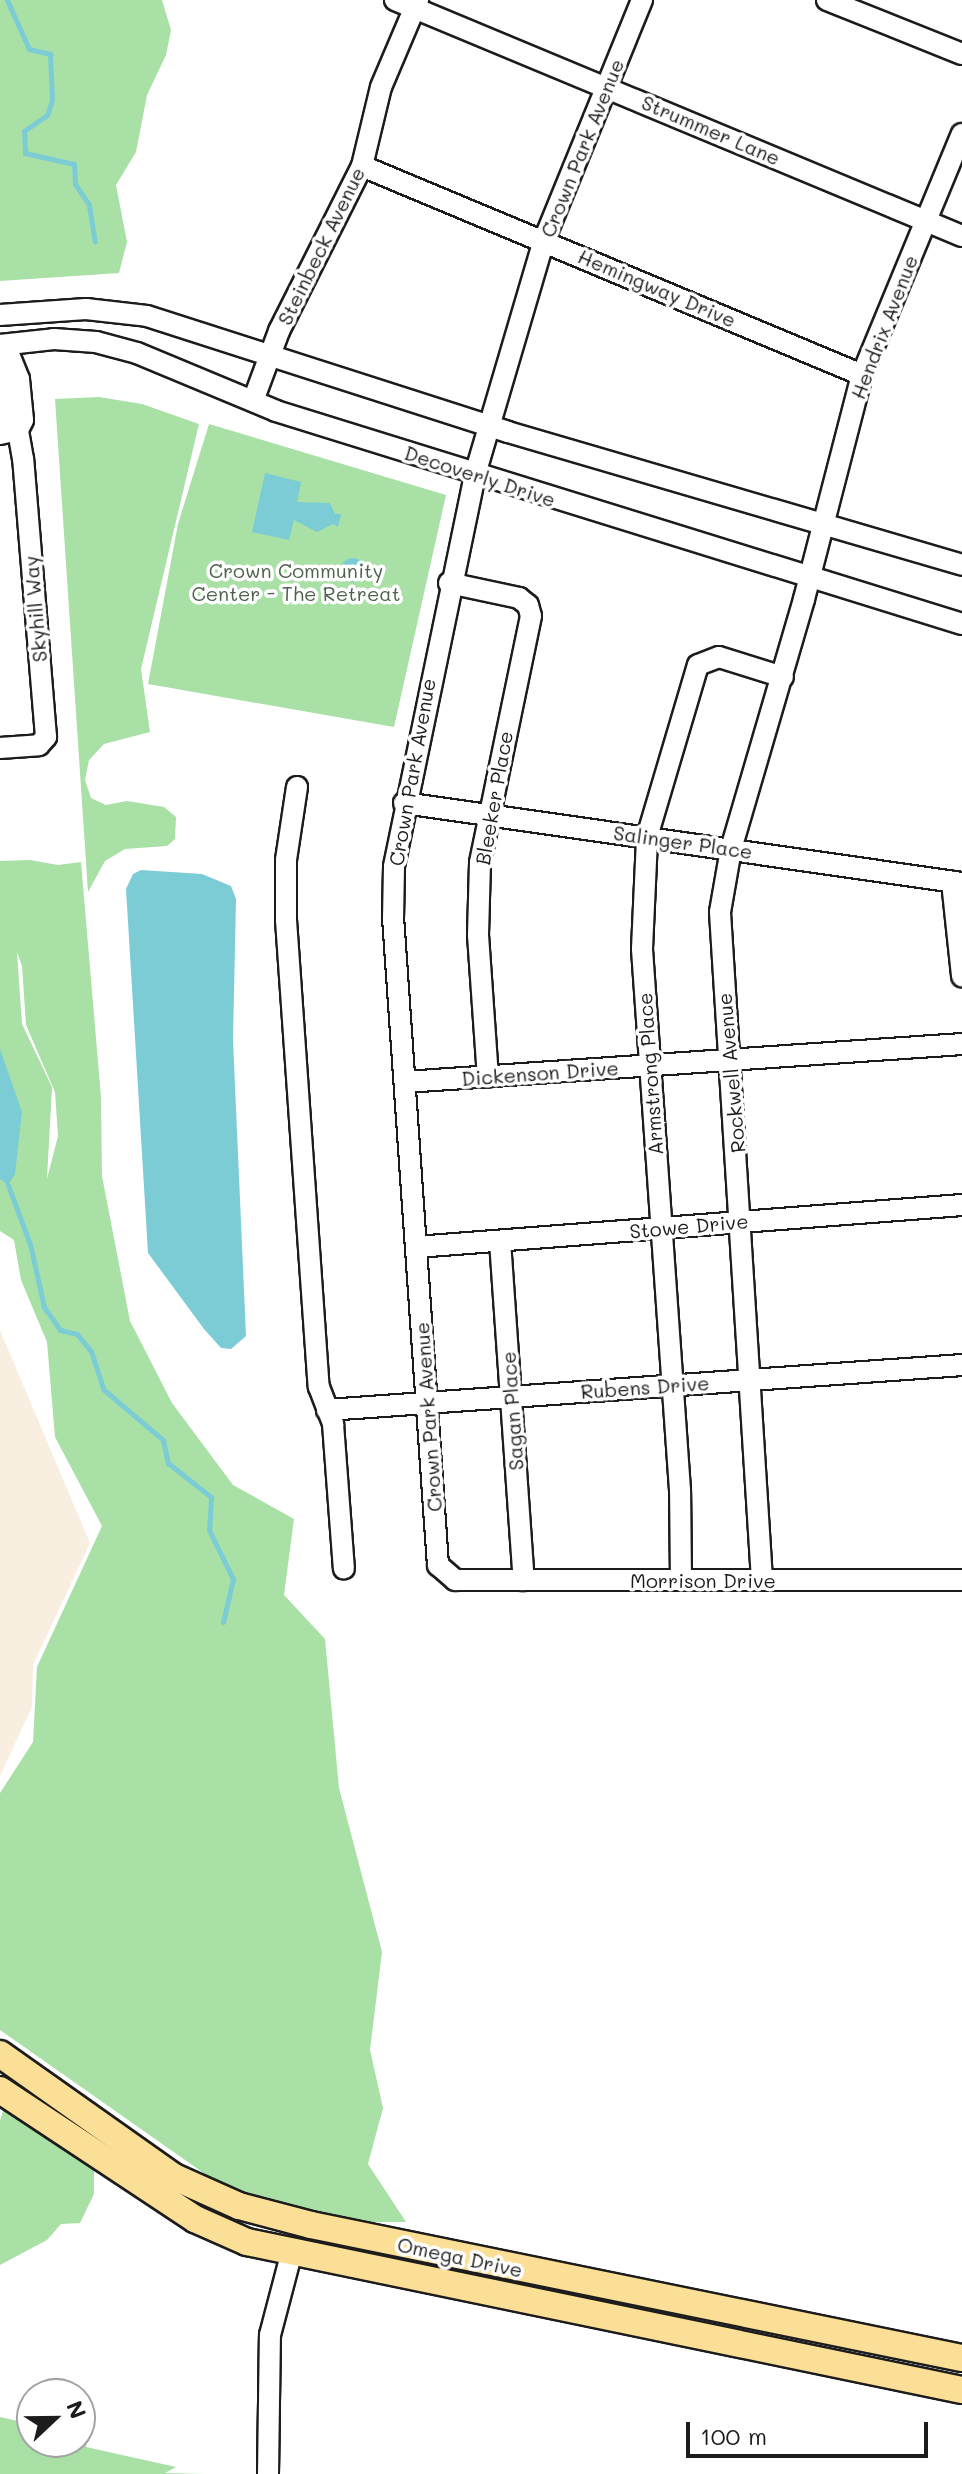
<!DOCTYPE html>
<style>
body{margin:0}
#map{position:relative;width:962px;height:2474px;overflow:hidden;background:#fff;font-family:Mali,sans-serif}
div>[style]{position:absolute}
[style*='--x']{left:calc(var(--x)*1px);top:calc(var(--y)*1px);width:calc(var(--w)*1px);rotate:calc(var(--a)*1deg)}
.built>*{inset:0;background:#f8efe1}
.green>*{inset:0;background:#a8e0a5}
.water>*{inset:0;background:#7cccd6}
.round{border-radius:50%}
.stream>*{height:5px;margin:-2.5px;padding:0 2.5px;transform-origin:2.5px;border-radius:2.5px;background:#7cccd6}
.roads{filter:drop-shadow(2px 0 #1c1c1c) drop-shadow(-2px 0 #1c1c1c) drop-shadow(0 2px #1c1c1c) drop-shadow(0 -2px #1c1c1c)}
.minor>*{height:20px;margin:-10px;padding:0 10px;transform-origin:10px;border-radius:10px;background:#fff}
.major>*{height:26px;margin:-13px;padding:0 13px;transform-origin:13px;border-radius:13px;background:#fbdf96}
span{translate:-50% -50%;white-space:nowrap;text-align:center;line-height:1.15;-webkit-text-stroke:7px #fff;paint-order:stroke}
.street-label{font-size:20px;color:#1c1c1c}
.park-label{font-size:20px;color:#4d614c}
.north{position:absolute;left:16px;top:2378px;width:80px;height:80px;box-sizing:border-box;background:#fff;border:2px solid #a4a4a4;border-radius:50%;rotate:68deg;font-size:22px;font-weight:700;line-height:32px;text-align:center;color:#1c1c1c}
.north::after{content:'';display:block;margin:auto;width:28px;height:36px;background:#1c1c1c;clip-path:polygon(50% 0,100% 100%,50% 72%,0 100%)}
.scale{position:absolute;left:686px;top:2422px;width:242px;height:36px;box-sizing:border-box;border:4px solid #1c1c1c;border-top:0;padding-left:10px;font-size:24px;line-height:28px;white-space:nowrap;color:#1c1c1c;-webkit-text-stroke:6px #fff;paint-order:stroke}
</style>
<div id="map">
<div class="built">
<div style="clip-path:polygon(0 1330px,90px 1543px,33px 1665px,32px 1707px,0 1776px)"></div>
</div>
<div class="green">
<div style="clip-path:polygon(0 0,162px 0,171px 30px,166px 55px,147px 95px,136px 152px,116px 185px,127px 242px,119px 273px,0 281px)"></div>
<div style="clip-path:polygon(99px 397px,142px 404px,199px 424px,141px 669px,150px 732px,104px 744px,89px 760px,85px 780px,91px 798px,106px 805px,127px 801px,164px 807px,176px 817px,175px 839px,167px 846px,125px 849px,105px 861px,88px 892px,55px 399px)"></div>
<div style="clip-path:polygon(209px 424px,446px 495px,394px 727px,148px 684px,178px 524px)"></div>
<div style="clip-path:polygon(evenodd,30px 860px,58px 865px,81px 862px,101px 1097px,102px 1176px,130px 1321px,172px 1403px,233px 1485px,294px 1519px,284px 1595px,325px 1639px,339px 1788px,382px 1952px,370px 2050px,383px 2108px,368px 2164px,406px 2222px,363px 2222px,257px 2198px,215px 2181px,0 2030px,0 1793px,33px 1742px,37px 1667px,102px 1526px,55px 1437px,47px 1342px,21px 1280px,14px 1240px,0 1231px,0 861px,30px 860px,17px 952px,22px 966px,26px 1025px,55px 1092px,58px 1136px,47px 1179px,52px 1087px,22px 1024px,17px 952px)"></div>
<div style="clip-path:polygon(6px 2100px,94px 2164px,94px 2194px,80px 2223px,61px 2224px,47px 2240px,0 2265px,0 2121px)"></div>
<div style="clip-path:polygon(0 2417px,32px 2424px,32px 2442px,80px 2442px,80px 2434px,88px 2436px,86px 2447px,176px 2467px,165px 2473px,203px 2474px,0 2474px)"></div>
</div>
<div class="water">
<div style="clip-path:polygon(265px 473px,301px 482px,297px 502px,330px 503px,335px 514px,341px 514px,338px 527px,333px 524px,317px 532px,294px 520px,289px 540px,252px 532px)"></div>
<div class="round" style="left:341px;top:558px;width:24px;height:24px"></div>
<div style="clip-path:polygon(141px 870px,202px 874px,231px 886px,236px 899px,233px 1040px,246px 1336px,231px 1349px,221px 1348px,204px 1329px,148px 1253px,126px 889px,133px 874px)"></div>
<div style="clip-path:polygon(0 1049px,22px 1112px,15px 1174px,8px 1185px,0 1179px)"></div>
</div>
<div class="stream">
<div style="--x:7;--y:0;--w:54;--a:65.8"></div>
<div style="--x:29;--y:49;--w:22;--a:13"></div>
<div style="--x:50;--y:54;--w:46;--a:87.5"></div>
<div style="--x:52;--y:100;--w:16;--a:108"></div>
<div style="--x:47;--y:115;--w:28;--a:145"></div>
<div style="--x:24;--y:131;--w:22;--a:87"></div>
<div style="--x:25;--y:153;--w:50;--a:12.7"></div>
<div style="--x:74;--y:164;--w:20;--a:87"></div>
<div style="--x:75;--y:184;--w:25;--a:56"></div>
<div style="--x:89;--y:205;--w:37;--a:81"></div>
<div style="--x:8;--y:1185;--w:63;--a:69.6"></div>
<div style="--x:30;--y:1244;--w:65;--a:77.5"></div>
<div style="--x:44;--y:1307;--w:28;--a:55"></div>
<div style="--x:60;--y:1330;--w:17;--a:13"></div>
<div style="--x:77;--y:1334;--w:22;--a:51"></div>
<div style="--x:91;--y:1351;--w:40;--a:72"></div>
<div style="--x:103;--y:1389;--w:79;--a:40.4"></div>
<div style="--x:163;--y:1440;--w:24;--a:78"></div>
<div style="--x:168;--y:1463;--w:55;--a:38.3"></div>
<div style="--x:211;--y:1497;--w:33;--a:93"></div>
<div style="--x:209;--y:1530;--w:55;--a:63.9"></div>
<div style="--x:233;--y:1579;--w:44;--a:103.1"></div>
</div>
<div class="roads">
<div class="minor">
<div style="--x:395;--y:0;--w:614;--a:22.6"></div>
<div style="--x:642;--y:0;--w:259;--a:112.2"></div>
<div style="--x:544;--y:240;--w:245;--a:106.4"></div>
<div style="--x:475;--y:475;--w:400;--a:101.7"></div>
<div style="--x:394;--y:867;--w:50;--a:91.1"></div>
<div style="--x:393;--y:917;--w:650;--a:86.03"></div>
<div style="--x:438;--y:1565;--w:23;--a:41"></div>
<div style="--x:455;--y:1580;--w:507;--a:0"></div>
<div style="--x:827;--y:0;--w:145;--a:21.8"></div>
<div style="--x:362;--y:166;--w:542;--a:22.68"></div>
<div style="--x:0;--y:315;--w:86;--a:-4"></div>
<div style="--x:86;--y:309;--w:61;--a:6.5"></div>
<div style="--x:147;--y:316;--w:379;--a:17.8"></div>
<div style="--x:508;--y:432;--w:473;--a:16.3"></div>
<div style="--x:0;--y:345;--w:54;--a:-6.3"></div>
<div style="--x:54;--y:339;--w:42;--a:4.1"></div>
<div style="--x:96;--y:342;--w:42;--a:15"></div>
<div style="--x:137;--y:353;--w:151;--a:22.6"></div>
<div style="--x:276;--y:411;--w:718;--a:17.25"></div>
<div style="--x:253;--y:401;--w:75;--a:-69.6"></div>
<div style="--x:279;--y:331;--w:185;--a:-63.3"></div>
<div style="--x:362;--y:166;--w:81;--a:-76.5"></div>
<div style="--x:381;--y:87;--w:95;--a:-67"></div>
<div style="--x:0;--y:434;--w:18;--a:-13"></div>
<div style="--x:18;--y:430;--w:11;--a:-63"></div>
<div style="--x:23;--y:420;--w:41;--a:-95.6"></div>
<div style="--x:19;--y:379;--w:31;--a:-112"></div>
<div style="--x:449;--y:583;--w:72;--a:12.1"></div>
<div style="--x:519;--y:598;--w:11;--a:38"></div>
<div style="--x:528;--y:605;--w:11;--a:75"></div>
<div style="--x:531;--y:616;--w:252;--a:101.7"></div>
<div style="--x:480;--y:863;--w:72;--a:91.6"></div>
<div style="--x:478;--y:935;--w:142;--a:86"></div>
<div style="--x:0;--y:748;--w:39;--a:-4"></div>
<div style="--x:39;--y:745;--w:11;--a:-49"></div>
<div style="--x:46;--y:737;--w:279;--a:-94.7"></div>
<div style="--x:23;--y:459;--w:29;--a:-100"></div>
<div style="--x:18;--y:430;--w:13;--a:-132"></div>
<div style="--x:9;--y:420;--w:53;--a:-98.7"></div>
<div style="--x:1;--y:368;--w:11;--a:-41"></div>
<div style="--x:297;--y:787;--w:74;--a:98.6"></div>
<div style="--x:286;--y:860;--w:60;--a:90"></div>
<div style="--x:286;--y:920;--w:468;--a:86"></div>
<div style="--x:319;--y:1387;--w:40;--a:69"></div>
<div style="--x:333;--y:1424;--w:145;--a:85.7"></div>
<div style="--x:404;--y:803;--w:564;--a:8.16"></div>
<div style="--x:952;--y:882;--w:95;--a:83.9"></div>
<div style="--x:405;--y:1082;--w:558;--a:-3.9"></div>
<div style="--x:500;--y:1241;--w:340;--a:86"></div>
<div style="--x:416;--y:1247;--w:548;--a:-4.4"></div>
<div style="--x:327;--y:1410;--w:637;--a:-4.05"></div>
<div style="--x:681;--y:1580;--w:90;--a:-90.6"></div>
<div style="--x:680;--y:1490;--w:542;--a:-94.02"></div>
<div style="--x:642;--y:949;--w:112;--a:-87.4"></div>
<div style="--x:647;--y:837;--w:179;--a:-73.5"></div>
<div style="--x:698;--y:665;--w:22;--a:-21"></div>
<div style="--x:719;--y:657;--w:67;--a:17.4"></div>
<div style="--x:762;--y:1580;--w:669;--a:-93.6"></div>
<div style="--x:720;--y:912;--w:64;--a:-80.1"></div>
<div style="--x:731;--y:849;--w:260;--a:-73.7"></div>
<div style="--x:804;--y:599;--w:231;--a:-75.5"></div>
<div style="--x:862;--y:375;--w:261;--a:-67.5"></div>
<div style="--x:268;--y:2474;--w:139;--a:-89.2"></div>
<div style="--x:270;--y:2335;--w:83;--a:-75.3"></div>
</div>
<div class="major">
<div style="--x:0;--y:2054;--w:211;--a:35.3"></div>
<div style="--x:172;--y:2176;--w:73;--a:24.1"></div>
<div style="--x:239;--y:2206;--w:74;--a:14.8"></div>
<div style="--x:311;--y:2225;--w:664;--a:11.55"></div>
<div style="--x:0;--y:2090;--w:234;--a:33.5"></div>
<div style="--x:195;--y:2219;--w:57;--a:23.9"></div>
<div style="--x:247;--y:2242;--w:730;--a:11.69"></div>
</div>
</div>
<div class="street-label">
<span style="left:711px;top:130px;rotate:23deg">Strummer Lane</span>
<span style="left:582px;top:148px;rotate:-68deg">Crown Park Avenue</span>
<span style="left:321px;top:246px;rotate:-64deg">Steinbeck Avenue</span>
<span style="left:657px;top:288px;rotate:23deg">Hemingway Drive</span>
<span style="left:884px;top:327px;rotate:-69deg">Hendrix Avenue</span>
<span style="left:480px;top:476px;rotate:18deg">Decoverly Drive</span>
<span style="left:35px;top:609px;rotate:-95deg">Skyhill Way</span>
<span style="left:412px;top:772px;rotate:-80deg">Crown Park Avenue</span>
<span style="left:494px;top:798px;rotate:-80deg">Bleeker Place</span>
<span style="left:683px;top:842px;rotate:8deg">Salinger Place</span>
<span style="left:540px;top:1073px;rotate:-4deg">Dickenson Drive</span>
<span style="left:731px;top:1073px;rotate:-95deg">Rockwell Avenue</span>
<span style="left:650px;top:1074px;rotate:-94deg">Armstrong Place</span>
<span style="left:689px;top:1226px;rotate:-5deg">Stowe Drive</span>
<span style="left:645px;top:1387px;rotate:-4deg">Rubens Drive</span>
<span style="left:512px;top:1411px;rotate:-94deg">Sagan Place</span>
<span style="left:428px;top:1417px;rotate:-94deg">Crown Park Avenue</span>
<span style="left:703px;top:1580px">Morrison Drive</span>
<span style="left:460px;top:2257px;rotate:12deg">Omega Drive</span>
</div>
<div class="park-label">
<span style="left:296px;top:582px">Crown Community<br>Center - The Retreat</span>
</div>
<div class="north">N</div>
<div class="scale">100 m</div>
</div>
